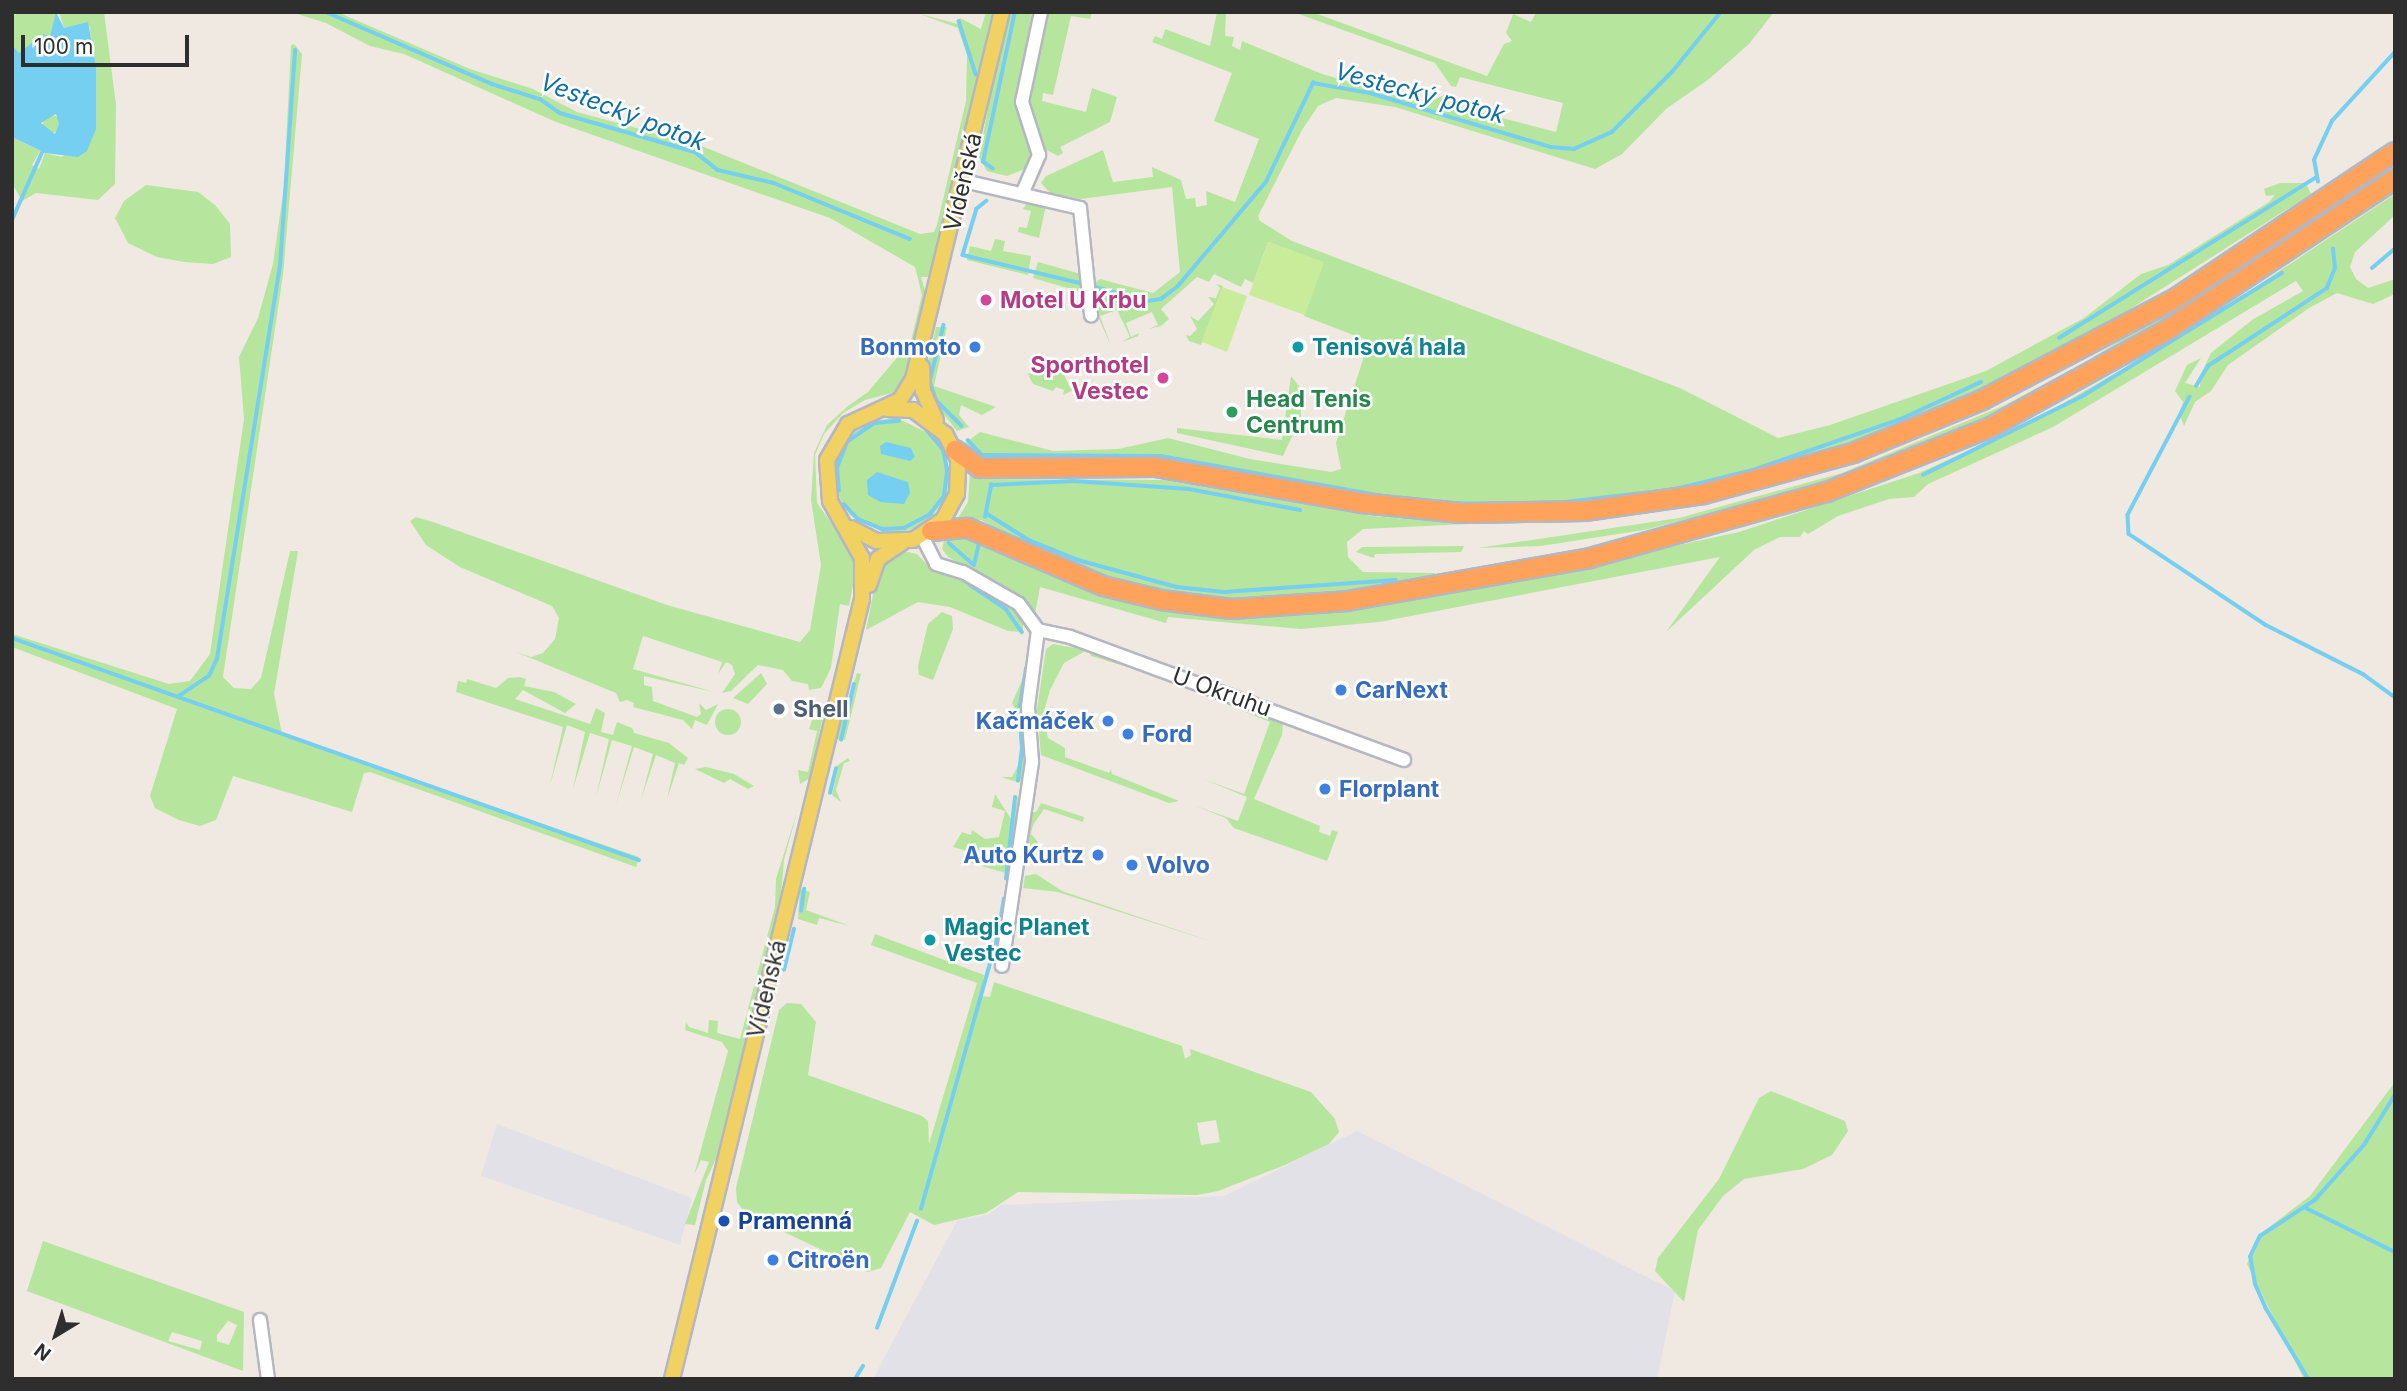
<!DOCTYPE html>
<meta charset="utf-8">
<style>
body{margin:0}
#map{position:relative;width:2407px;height:1391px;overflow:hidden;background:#efe9e1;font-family:Inter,sans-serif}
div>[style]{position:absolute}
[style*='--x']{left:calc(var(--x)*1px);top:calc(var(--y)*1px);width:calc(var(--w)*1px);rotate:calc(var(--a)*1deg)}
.industrial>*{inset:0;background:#e3e1e8}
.green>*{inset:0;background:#b6e59e}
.round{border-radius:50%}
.pitch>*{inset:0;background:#c9ec9a}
.water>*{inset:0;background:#75cff0}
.stream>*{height:3.5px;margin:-1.75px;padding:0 1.75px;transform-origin:1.75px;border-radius:1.75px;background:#75cff0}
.roads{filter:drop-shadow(2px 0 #b4b7c1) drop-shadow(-2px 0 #b4b7c1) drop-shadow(0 2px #b4b7c1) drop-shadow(0 -2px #b4b7c1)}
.minor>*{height:12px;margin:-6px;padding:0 6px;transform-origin:6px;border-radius:6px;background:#fff}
.major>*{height:14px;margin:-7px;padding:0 7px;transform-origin:7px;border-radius:7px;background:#f2d163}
.highway>*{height:18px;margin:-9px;padding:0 9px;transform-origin:9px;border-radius:9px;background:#ffa35c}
.dots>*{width:19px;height:19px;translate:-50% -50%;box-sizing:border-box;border:4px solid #fff;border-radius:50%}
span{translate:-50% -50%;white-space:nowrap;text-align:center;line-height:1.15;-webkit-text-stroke:5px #fff;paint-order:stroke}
.street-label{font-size:23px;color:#2e2e2e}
.hotel-label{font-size:23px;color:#b23c85;font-weight:700}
.left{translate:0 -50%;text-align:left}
.right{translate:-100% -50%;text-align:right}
.shop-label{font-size:23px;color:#366cbe;font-weight:700}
.culture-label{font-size:23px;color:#0d838f;font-weight:700}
.leisure-label{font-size:23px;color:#27864d;font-weight:700}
.service-label{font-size:23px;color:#4e5e75;font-weight:700}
.transit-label{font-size:23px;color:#164399;font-weight:700}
.water-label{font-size:24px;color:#0d6fa3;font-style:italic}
.frame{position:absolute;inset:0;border:14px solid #2e2e2e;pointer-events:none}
.north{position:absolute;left:21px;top:1300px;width:70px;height:70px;-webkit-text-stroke:5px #fff;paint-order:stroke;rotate:218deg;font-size:19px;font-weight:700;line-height:28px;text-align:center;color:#2e2e2e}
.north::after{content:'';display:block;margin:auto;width:24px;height:32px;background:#2e2e2e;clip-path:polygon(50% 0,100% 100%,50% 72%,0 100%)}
.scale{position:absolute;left:21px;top:35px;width:168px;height:32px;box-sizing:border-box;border:4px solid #2e2e2e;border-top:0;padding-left:9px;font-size:21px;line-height:24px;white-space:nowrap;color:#2e2e2e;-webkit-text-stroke:5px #fff;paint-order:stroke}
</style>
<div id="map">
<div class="industrial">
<div style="clip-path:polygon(497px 1124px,692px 1198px,680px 1245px,481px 1176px)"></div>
<div style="clip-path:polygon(1357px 1131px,1675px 1291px,1657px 1379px,873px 1379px,957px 1221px,989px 1214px,1001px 1205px,1224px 1196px)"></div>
</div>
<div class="green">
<div style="clip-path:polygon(17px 12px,56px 12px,55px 28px,50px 37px,43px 35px,19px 53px,12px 45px,12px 18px)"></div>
<div style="clip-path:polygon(59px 12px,104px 12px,116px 105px,115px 184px,98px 200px,36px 193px,22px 201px,12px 183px,12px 137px,40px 151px,32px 165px,39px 169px,45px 153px,62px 157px,96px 129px,96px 66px,89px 25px,64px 28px)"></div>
<div style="clip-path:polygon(291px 12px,337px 12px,470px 69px,533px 89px,577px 112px,699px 145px,920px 234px,934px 232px,937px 225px,966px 101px,967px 55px,958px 28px,920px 14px,958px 24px,960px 18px,981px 29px,986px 12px,992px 12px,938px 247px,928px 277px,921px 277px,926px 294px,904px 381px,892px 393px,865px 400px,843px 413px,824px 434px,815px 455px,817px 503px,850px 549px,856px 570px,849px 606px,840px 604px,831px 668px,821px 688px,809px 690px,808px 684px,792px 681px,783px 670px,758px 665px,731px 691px,722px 693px,735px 674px,732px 665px,726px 662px,718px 674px,722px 662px,643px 636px,633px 669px,714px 692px,644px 676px,644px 685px,652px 687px,653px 701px,697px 717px,701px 714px,699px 703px,706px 710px,718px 704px,707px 725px,695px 720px,692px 729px,683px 720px,633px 707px,634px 703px,627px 700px,620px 702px,616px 693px,516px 652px,531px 657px,543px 653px,555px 639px,559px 618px,552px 606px,460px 567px,426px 545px,410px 521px,416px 517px,436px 523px,667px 605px,800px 642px,810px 630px,821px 565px,811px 500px,814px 453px,827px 425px,848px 406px,868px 392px,911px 341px,922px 295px,915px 267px,830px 218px,556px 122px,404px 54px,370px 46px,326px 23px)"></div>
<div style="clip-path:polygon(1006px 12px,1032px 12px,1016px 104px,1032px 155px,1027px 168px,1007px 176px,987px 171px,979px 157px)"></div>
<div style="clip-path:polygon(1048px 12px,1092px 12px,1090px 19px,1071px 16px,1053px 95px,1043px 93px,1042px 101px,1086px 112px,1092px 88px,1117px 97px,1110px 122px,1060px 147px,1063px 153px,1058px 156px,1045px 149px,1029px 105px)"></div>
<div style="clip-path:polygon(1217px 12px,1226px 12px,1225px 36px,1234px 37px,1232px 46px,1240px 50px,1242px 41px,1322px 74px,1425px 104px,1449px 93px,1447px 103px,1474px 111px,1479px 104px,1483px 113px,1556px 132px,1563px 103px,1460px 77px,1456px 87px,1451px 86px,1435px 63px,1293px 12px,1312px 12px,1487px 76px,1504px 44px,1512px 41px,1506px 33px,1513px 14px,1531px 22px,1536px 12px,1774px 12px,1749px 44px,1709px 79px,1666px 109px,1622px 154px,1595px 169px,1395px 107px,1336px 98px,1318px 106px,1302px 130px,1258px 216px,1260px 221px,1292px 241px,1680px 388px,1778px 438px,1830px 425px,1986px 371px,2084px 318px,2141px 274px,2168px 265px,2269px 202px,2275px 195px,2266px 196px,2264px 189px,2280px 183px,2306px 183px,2311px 194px,2097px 330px,1954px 405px,1829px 454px,1648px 500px,1441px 509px,1201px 469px,984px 463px,964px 444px,980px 432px,1053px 451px,1118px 449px,1168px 438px,1250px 459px,1331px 472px,1341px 469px,1336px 443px,1369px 341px,1304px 316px,1323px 262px,1268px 242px,1253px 283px,1245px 279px,1241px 287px,1214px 274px,1209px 282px,1197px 277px,1161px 309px,1169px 319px,1161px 326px,1149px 329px,1158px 325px,1152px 312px,1126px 323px,1131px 337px,1139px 333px,1138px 336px,1122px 342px,1130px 337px,1117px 310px,1100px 316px,1111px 346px,1095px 310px,1096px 282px,1100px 279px,1153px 293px,1180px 272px,1172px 187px,1080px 199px,1050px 193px,1041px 183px,1046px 176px,1103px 150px,1113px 182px,1153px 177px,1152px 167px,1181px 180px,1186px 199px,1195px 198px,1196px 207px,1207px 205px,1206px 191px,1235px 202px,1259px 139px,1214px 121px,1232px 73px,1152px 42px,1155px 36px,1162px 39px,1165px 29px,1210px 46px)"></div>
<div style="clip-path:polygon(294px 44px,302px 54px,283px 275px,223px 677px,234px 688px,251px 689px,261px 678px,290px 551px,298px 551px,274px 694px,282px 734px,639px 857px,636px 867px,370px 772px,364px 773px,352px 812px,233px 776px,216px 820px,200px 826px,179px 820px,155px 808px,150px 796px,177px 709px,12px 647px,12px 634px,169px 684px,190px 681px,210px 654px,244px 419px,239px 357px,258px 318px,273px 264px,284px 186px,291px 45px)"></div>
<div class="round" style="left:43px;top:115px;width:18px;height:18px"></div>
<div style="clip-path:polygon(146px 185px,198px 192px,215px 205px,230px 224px,231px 257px,213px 264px,184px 262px,157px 257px,128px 243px,115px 218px,124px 201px)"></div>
<div style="clip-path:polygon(2395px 194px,2395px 215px,2355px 252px,2350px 267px,2356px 279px,2368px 288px,2395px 279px,2395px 294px,2373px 304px,2337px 293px,2309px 308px,2228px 365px,2211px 391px,2195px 402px,2184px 426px,2179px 413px,2183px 402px,2175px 391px,2187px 365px,2201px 358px,2185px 383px,2200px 387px,2200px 376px,2211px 353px,2252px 320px,2303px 291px,2296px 281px,2053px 427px,1928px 484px,1914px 497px,1889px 499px,1838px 516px,1808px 534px,1804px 531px,1800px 537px,1780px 537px,1754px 550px,1666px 632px,1720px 557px,1379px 622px,1301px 629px,1168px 617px,1166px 623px,1040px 587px,1035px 614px,1022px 597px,948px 557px,942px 549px,945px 537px,955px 532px,1076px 585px,1147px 606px,1259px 616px,1339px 610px,1509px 582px,1739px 532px,1919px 473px,2033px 421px,2203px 322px)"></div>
<div style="clip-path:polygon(1028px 201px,1046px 205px,1039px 238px,1018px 232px,1019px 227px,1027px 228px,1031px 211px,1023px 209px)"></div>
<div style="clip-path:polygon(995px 239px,1005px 241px,1003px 251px,1031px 256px,1028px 275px,967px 260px,970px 246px,991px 251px)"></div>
<div style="clip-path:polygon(1038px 262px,1081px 274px,1081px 292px,1033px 278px)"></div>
<div style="clip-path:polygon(1216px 284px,1223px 286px,1201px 345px,1189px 341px,1186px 335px,1190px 336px,1197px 329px,1190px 316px,1198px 321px,1214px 304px,1208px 297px,1216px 298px,1220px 288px)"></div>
<div style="clip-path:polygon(2199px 292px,2202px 297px,2152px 329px,1990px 418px,1817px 487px,1644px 530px,1541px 546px,1478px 548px,1679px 518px,1842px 473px,2005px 405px,2087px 361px)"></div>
<div style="clip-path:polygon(936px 327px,947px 327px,934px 386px,996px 407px,982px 415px,961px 405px,959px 415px,969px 427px,957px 431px,930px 397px,927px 366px)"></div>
<div style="clip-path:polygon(1058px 361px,1070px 388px,1096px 379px,1063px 395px,1064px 390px,1056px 387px,1053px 391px,1033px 384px,1028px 374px)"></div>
<div style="clip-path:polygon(1291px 376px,1301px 389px,1301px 417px,1283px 456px,1177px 433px,1177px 428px,1282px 440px)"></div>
<div style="clip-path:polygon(895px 417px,936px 437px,946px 453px,950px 477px,946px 498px,928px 521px,905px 532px,886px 534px,850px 515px,837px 493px,834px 474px,839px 453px,855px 431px,872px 422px)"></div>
<div style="clip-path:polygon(970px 473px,989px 479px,1164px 480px,1372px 516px,1468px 524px,1363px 529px,1347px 542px,1348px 557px,1363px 572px,1435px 573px,1436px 580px,1308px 600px,1199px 601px,1114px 583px,1039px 552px,981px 520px,958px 518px,968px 502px)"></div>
<div style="clip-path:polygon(1464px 546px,1461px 552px,1375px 554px,1374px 558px,1356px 552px,1362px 547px)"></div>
<div style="clip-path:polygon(904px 551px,917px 554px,934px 572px,962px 579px,1012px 608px,1023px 622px,1023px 632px,1008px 631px,950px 607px,918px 602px,866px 630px,877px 574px,882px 565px)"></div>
<div style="clip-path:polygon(942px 612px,952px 616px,953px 629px,933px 680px,919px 675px,918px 666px,928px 624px)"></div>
<div style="clip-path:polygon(1053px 644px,1087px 650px,1064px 663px,1050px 690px,1043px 715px,1048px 738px,1065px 748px,1065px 757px,1109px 773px,1111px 769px,1112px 774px,1179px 801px,1169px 803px,1041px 755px,1037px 709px,1046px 649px)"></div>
<div style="clip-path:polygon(1089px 651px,1146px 671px,1145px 672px,1091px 656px)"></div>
<div style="clip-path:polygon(1027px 669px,1023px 717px,1026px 763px,1022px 781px,1017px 782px,1001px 777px,1012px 777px,1021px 760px,1018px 715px,1012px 703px)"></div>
<div style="clip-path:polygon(761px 673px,767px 684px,748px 704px,733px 698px)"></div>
<div style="clip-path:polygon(857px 673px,861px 674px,845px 740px,836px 739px)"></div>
<div style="clip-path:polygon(520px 677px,526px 679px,524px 686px,554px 692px,576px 704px,565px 713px,523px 690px,515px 699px,590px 724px,596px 708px,605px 713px,601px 732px,613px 735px,617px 722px,632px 728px,634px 733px,669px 743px,688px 758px,684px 765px,679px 763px,667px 799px,675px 763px,656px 755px,641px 800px,653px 754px,634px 747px,616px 805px,632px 746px,612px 740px,596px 797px,609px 739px,590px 733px,573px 789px,585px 732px,567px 725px,550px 785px,563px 727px,456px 692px,458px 681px,466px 683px,467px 679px,496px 688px,508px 678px)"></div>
<div style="clip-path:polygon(1163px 678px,1283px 722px,1282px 735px,1254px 799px,1320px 826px,1319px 832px,1330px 836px,1332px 830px,1338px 832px,1327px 861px,1234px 828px,1226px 818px,1193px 805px,1238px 821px,1247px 797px,1203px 779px,1244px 794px,1270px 722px)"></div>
<div style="clip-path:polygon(816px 708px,823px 716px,810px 778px,800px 784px,798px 770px,808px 772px,817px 731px,809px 729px)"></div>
<div class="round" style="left:715px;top:709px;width:26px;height:26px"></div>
<div style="clip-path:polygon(848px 758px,850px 761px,844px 763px,836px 790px,841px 802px,832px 795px,838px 770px,834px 768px)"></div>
<div style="clip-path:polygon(706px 767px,734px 774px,754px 786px,748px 789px,730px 779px,724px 783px,695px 769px)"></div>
<div style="clip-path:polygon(995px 794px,1011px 819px,1014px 796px,1018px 797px,1010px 879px,1006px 873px,964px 861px,967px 851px,953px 847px,962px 832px,971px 835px,972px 830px,985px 839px,999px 837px,1005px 811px,992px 807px)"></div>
<div style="clip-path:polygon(1041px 803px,1084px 817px,1083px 822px,1044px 809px,1033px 825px,1031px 834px,1038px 842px,1033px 857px,1026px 851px,1030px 812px,1036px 812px)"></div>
<div style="clip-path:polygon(797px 812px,784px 860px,780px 908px,722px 1146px,706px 1180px,695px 1225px,685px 1224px,709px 1162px,701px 1160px,694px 1175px,728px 1051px,722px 1042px,685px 1030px,686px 1022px,689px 1027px,708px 1033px,709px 1020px,718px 1021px,717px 1033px,740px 1039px,775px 907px,776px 879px)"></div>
<div style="clip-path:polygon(1036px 874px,1062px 891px,1213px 942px,1058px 892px,1023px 888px,1025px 876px)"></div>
<div style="clip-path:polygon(800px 889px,810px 892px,806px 910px,850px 926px,819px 918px,817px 925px,798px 919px)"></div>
<div style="clip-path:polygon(evenodd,875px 934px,984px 975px,981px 996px,990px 997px,994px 982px,1182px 1046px,1185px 1059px,1191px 1055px,1190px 1049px,1311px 1092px,1335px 1119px,1339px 1132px,1329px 1144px,1285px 1165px,1218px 1191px,1197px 1195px,1018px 1192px,986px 1213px,934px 1225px,910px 1212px,881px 1268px,868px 1272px,746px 1214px,737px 1202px,736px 1188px,779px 1010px,787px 1003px,801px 1004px,816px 1022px,808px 1075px,922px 1116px,928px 1121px,929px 1144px,977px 983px,871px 945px,875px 934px,1216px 1120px,1220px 1142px,1201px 1145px,1197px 1123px,1216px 1120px)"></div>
<div style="clip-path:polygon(2395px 1082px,2395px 1379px,2304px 1379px,2247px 1264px,2260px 1234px,2310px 1196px)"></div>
<div style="clip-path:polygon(1771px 1091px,1845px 1121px,1848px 1131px,1832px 1155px,1803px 1169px,1744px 1179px,1723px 1196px,1698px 1230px,1684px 1302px,1655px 1271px,1658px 1258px,1719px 1179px,1759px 1098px)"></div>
<div style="clip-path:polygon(evenodd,43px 1241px,244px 1312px,243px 1371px,27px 1291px,43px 1241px,228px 1321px,237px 1325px,229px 1345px,217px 1341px,217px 1335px,228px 1321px,43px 1241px,172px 1332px,202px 1341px,200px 1350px,168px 1341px,172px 1332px)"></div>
</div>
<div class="pitch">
<div style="clip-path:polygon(1268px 242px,1324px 262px,1305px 315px,1249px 295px)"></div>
<div style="clip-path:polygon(1222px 287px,1247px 296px,1227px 352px,1202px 342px)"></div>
</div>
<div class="water">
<div style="clip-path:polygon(evenodd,56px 12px,64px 28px,88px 22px,96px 66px,96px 129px,87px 151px,78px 157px,45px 153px,12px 137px,12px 45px,19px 53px,43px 34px,50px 37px,56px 12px,56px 114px,59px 124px,55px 134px,41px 123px,56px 114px)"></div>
<div style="clip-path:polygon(886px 442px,911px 448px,915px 457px,910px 461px,881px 454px,880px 446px)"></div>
<div style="clip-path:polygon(877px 472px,908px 482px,910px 493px,904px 504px,880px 502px,868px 495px,867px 480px)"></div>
</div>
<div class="stream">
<div style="--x:326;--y:12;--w:181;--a:23.4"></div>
<div style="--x:492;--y:84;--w:50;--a:17.4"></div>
<div style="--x:540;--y:99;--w:24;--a:35"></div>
<div style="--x:560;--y:113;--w:141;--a:16.1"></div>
<div style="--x:695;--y:152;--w:29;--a:38"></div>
<div style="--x:718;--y:170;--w:57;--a:13.1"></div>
<div style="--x:774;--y:183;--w:147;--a:22.4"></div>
<div style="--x:959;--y:21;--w:56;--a:72.2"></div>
<div style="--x:993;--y:169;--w:12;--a:-145"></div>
<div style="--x:983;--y:162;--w:153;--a:-78"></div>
<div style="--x:2318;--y:182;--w:22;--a:-100"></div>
<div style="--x:2314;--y:160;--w:43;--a:-65.2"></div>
<div style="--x:2332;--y:121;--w:93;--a:-47.6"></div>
<div style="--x:987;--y:201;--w:13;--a:141"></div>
<div style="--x:977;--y:209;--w:48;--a:106.9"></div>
<div style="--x:963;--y:255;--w:124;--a:13.5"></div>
<div style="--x:12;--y:220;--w:79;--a:-66"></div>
<div style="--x:2372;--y:268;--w:30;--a:-40"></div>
<div style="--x:1091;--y:286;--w:59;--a:14.7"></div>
<div style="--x:1148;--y:301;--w:13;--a:-9"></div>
<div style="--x:1161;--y:299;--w:21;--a:-37"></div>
<div style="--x:1178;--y:286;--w:136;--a:-49.8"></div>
<div style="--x:1266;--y:182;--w:110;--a:-64.6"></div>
<div style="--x:1313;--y:83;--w:58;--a:10"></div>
<div style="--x:1370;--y:93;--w:189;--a:16.6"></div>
<div style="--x:1551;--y:147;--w:23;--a:5"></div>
<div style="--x:1574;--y:149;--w:42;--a:-24.1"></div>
<div style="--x:1612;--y:132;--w:85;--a:-45"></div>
<div style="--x:1672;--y:72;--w:77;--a:-50.8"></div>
<div style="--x:944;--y:325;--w:59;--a:103.8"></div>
<div style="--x:930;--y:382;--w:20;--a:70"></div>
<div style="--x:937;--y:401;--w:35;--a:45"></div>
<div style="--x:2059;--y:338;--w:304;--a:-32"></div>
<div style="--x:2196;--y:386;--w:23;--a:-59"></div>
<div style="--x:2208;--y:366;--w:142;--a:-33.2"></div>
<div style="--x:2327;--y:288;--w:22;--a:-68"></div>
<div style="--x:2335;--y:268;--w:19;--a:-96"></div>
<div style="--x:2190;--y:397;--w:133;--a:117.7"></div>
<div style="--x:2128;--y:515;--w:19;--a:87"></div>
<div style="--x:2129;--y:534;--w:164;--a:33.6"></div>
<div style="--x:2266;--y:625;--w:109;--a:26.8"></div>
<div style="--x:2363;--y:674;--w:39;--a:36"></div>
<div style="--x:968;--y:440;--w:21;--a:47"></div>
<div style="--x:982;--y:455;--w:179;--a:0.3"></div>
<div style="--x:1161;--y:456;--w:232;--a:10.2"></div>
<div style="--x:1923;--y:475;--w:176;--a:-26.3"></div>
<div style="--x:2081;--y:397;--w:236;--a:-31.7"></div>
<div style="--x:839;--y:491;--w:23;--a:-95"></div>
<div style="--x:837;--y:468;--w:28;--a:-69"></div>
<div style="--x:847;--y:442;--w:33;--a:-35"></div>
<div style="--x:874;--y:423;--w:25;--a:-5"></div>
<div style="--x:1449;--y:503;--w:27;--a:2"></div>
<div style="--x:1557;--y:503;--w:120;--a:-6.7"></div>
<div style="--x:1676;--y:489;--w:79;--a:-13.9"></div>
<div style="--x:1753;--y:470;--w:157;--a:-19"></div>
<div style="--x:1901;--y:419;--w:88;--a:-24.8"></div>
<div style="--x:844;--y:504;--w:21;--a:47"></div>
<div style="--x:858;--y:519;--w:27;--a:22"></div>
<div style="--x:883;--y:529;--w:21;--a:-3"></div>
<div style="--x:904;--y:528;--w:30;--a:-28"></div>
<div style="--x:930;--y:514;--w:23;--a:-52"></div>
<div style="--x:944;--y:496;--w:26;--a:-83"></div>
<div style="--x:947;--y:470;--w:20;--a:-101"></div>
<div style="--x:943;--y:450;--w:26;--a:-130"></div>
<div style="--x:986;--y:513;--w:51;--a:32.1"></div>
<div style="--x:1029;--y:540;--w:53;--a:22.2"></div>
<div style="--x:1078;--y:560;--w:103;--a:15.3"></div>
<div style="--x:1177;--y:587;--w:47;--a:6.1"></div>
<div style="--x:1224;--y:592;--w:172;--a:-4"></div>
<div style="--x:985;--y:517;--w:33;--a:-79"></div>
<div style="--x:991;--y:485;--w:83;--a:-2.8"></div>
<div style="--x:1074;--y:481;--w:115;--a:4"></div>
<div style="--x:1189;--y:489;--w:113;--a:10.7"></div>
<div style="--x:949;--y:543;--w:33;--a:41"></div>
<div style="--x:974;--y:565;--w:22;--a:-77"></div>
<div style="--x:970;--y:585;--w:43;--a:33.7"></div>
<div style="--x:1006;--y:609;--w:28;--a:55"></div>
<div style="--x:12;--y:638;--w:665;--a:19.5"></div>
<div style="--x:179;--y:696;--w:36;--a:-34"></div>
<div style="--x:209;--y:676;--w:19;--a:-65"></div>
<div style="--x:217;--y:659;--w:398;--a:-80.9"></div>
<div style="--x:280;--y:266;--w:216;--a:-86"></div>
<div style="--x:841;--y:740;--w:57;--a:-76.9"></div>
<div style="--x:1018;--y:781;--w:32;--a:-83"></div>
<div style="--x:1022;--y:749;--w:39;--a:-94"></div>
<div style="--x:1019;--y:710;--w:42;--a:-80.3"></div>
<div style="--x:830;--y:793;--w:25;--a:-76"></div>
<div style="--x:1006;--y:879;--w:82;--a:-83.7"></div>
<div style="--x:801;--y:911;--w:22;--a:-82"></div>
<div style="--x:1001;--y:917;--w:18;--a:-81"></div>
<div style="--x:784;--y:970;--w:42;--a:-76.3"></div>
<div style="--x:2304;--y:1207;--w:102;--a:26.3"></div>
<div style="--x:921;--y:1209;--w:285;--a:-74.3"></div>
<div style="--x:877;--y:1328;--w:114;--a:-69.5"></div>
<div style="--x:855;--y:1379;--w:15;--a:-58"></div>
<div style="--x:2308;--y:1379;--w:82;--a:-121"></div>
<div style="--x:2266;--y:1309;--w:27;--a:-114"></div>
<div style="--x:2255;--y:1284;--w:27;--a:-100"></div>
<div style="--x:2250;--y:1257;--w:23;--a:-65"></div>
<div style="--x:2260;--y:1236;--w:66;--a:-33.2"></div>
<div style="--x:2315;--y:1200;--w:74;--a:-48.3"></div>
<div style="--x:2364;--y:1145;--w:59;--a:-58.2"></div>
</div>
<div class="roads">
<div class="minor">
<div style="--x:964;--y:181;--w:119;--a:13.1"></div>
<div style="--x:1080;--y:208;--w:108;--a:84.1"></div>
<div style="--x:1022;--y:194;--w:43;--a:-66.4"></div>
<div style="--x:1039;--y:155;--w:56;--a:-107.8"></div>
<div style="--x:1022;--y:102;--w:92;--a:-78.1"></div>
<div style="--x:922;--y:536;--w:31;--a:63"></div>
<div style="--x:936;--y:564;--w:28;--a:17"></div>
<div style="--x:963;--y:572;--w:64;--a:29.7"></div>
<div style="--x:1019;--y:604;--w:32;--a:54"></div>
<div style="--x:1038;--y:630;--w:78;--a:97.4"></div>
<div style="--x:1028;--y:707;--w:55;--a:85.8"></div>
<div style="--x:1032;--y:762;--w:206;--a:98.4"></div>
<div style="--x:1038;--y:630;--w:33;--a:12"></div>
<div style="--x:1070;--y:637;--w:356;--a:20.2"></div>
<div style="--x:260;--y:1320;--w:60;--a:82.3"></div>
</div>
<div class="major">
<div style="--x:922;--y:367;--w:24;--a:88"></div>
<div style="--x:923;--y:391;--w:32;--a:66"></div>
<div style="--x:851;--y:528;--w:29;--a:27"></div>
<div style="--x:877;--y:541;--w:36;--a:-2"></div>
<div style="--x:913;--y:540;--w:36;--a:-34"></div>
<div style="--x:943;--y:520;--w:30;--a:-62"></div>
<div style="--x:957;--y:494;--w:35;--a:-88"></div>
<div style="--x:958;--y:459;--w:28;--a:-117"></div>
<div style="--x:945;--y:434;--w:40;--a:-143"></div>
<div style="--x:913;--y:410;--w:26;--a:-178"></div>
<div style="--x:869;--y:585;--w:28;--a:-71"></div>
<div style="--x:878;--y:559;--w:29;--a:-34"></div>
<div style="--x:672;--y:1379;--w:803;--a:-76.31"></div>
<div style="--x:862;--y:599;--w:41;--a:-90"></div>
<div style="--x:862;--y:558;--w:65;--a:-119.3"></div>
<div style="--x:830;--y:501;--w:41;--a:-94.2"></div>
<div style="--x:827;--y:460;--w:42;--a:-59.7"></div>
<div style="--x:848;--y:424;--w:57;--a:-24.8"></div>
<div style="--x:900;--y:400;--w:25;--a:-58"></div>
<div style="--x:913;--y:379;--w:378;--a:-76.4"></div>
</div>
<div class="highway">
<div style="--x:955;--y:450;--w:31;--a:36"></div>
<div style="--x:980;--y:468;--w:175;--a:-0.3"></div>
<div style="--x:1155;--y:467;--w:209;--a:9.9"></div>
<div style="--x:1361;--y:503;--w:101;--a:5.7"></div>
<div style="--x:1462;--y:513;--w:123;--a:-0.9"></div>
<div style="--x:1585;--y:511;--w:120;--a:-8.1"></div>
<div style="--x:1704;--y:494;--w:155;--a:-15.4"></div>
<div style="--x:1853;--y:453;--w:139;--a:-22.3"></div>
<div style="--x:1982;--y:400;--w:219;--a:-27.7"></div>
<div style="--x:2176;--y:298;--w:263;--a:-33.7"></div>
<div style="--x:931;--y:531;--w:37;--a:-5"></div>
<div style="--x:968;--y:528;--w:147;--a:23.2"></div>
<div style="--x:1103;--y:586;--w:60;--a:13.6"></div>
<div style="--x:1161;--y:600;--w:71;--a:7.3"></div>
<div style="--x:1231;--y:609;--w:116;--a:-3.9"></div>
<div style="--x:1347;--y:601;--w:247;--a:-10"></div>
<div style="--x:1590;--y:558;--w:246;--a:-15.6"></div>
<div style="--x:1827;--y:492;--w:176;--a:-21.6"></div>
<div style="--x:1991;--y:427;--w:205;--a:-28.9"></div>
<div style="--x:2170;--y:328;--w:270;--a:-33.5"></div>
</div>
</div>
<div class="dots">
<div style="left:986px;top:300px;background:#d1479c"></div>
<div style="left:975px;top:347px;background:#3f7fe0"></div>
<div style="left:1298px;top:347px;background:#0f9aa8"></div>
<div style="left:1163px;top:378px;background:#d1479c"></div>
<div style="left:1232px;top:412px;background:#2e9e5b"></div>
<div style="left:1341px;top:690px;background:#3f7fe0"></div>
<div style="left:779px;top:709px;background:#5c6f8a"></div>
<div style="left:1108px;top:721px;background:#3f7fe0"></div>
<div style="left:1128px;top:734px;background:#3f7fe0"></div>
<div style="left:1325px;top:789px;background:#3f7fe0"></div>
<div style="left:1098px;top:855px;background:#3f7fe0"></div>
<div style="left:1132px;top:865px;background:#3f7fe0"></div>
<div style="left:930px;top:940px;background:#0f9aa8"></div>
<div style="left:724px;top:1221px;background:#1a4fb4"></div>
<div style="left:773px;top:1260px;background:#3f7fe0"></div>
</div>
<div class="street-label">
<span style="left:963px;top:182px;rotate:-77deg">Vídeňská</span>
<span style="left:1222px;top:692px;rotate:20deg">U Okruhu</span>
<span style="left:767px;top:989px;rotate:-76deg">Vídeňská</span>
</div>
<div class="hotel-label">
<span class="left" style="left:1000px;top:300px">Motel U Krbu</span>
<span class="right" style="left:1149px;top:378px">Sporthotel<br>Vestec</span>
</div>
<div class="shop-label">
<span class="right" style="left:961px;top:347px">Bonmoto</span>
<span class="left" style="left:1355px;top:690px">CarNext</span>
<span class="right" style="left:1094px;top:721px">Kačmáček</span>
<span class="left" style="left:1142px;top:734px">Ford</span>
<span class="left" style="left:1339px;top:789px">Florplant</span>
<span class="right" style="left:1084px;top:855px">Auto Kurtz</span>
<span class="left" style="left:1146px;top:865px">Volvo</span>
<span class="left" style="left:787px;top:1260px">Citroën</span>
</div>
<div class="culture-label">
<span class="left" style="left:1312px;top:347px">Tenisová hala</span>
<span class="left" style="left:944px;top:940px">Magic Planet<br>Vestec</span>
</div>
<div class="leisure-label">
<span class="left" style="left:1246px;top:412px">Head Tenis<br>Centrum</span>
</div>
<div class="service-label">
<span class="left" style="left:793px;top:709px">Shell</span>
</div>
<div class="transit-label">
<span class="left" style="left:738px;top:1221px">Pramenná</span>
</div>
<div class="water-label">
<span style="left:1420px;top:93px;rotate:15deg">Vestecký potok</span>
<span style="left:623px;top:112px;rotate:21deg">Vestecký potok</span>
</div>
<div class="frame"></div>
<div class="north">N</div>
<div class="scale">100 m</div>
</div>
